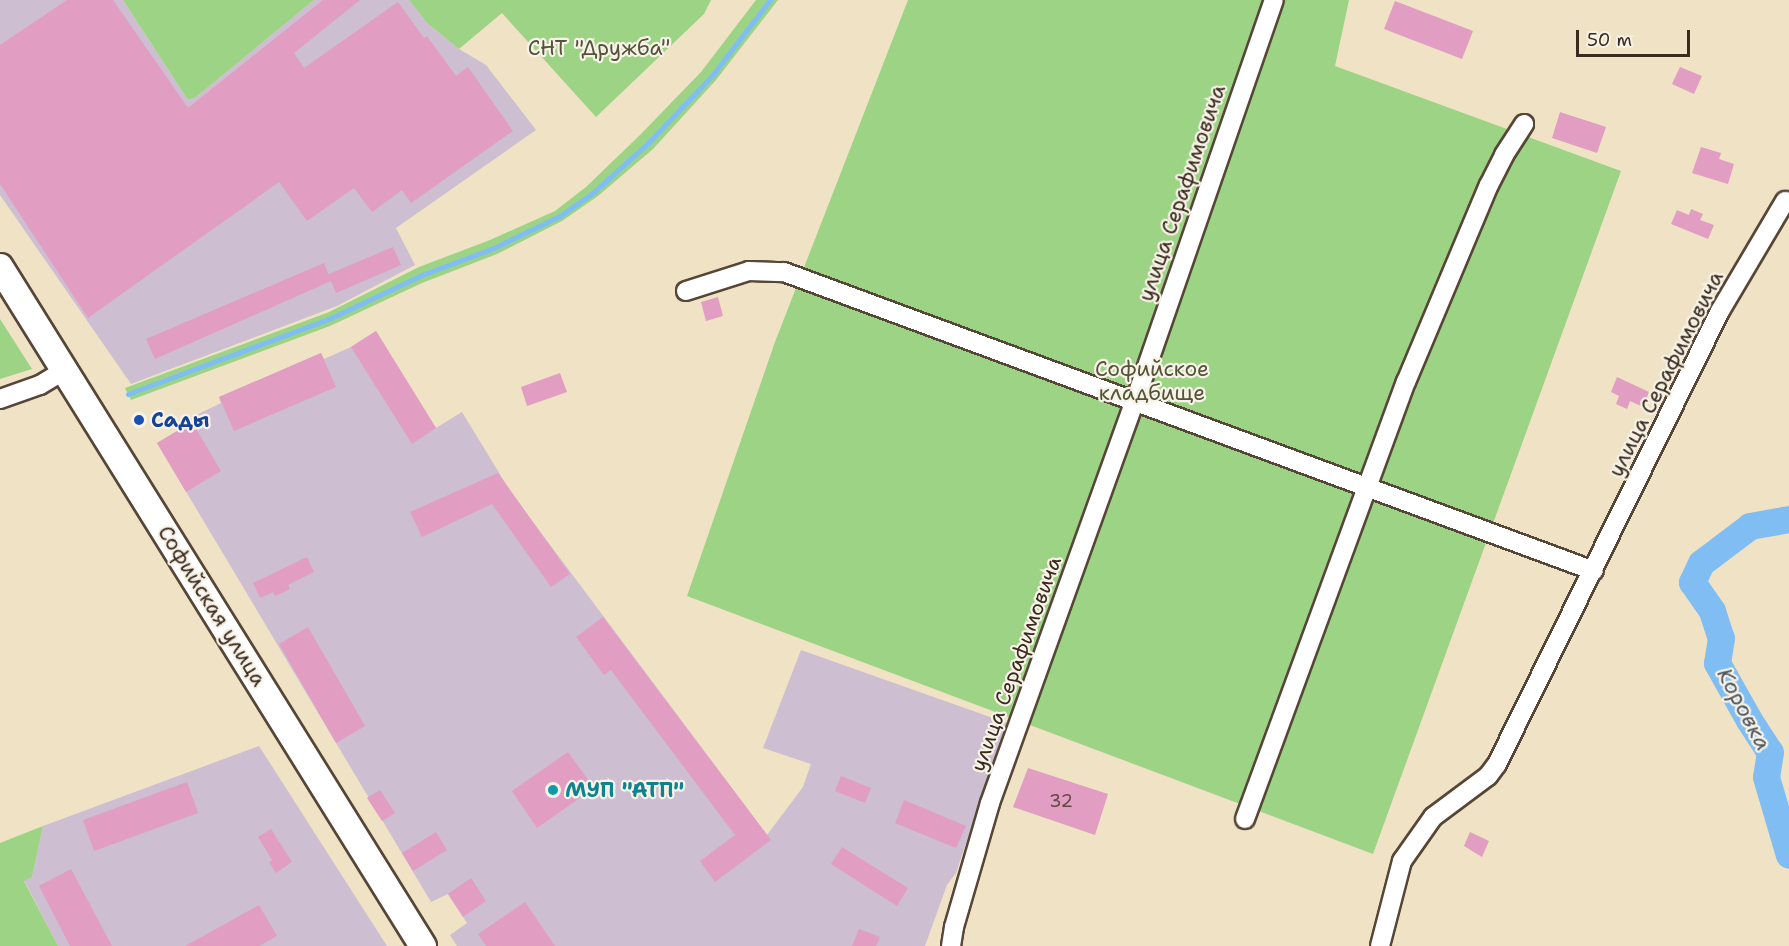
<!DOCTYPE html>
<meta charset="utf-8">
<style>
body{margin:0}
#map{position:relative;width:1789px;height:946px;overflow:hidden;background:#f0e2c5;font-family:"Shantell Sans",sans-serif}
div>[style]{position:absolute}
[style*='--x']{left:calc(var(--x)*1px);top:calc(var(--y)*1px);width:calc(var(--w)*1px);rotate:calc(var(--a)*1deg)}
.industrial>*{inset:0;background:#cebed1}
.green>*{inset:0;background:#9dd385}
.stream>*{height:4.5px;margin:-2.25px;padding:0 2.25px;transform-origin:2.25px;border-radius:2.25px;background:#80bdf3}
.river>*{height:27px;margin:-13.5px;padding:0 13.5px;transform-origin:13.5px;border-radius:13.5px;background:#80bdf3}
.building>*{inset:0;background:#e19dc2}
.roads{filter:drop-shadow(2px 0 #564637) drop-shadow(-2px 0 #564637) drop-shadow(0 2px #564637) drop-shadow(0 -2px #564637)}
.street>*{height:18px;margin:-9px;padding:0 9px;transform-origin:9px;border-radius:9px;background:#fff}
.secondary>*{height:26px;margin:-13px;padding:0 13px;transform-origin:13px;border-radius:13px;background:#fff}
.dots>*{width:16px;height:16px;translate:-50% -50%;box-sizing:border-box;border:3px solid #f7f3e8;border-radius:50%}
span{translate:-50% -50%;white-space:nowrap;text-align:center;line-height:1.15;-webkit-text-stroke:4.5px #f7f3e8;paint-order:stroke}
.number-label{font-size:18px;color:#644747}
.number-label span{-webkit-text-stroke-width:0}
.park-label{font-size:21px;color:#545438}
.street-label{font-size:21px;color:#3b2a1e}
.transit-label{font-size:21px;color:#164399;font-weight:700}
.left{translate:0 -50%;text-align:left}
.culture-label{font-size:21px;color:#0d838f;font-weight:700}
.water-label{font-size:22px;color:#50565e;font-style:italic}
.scale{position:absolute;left:1576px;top:30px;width:114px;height:27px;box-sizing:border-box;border:3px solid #3b2a1e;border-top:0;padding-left:8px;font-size:18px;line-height:21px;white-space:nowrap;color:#3b2a1e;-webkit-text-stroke:4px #f7f3e8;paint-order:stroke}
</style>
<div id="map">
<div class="industrial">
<div style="clip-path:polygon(0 0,123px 0,188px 100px,196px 97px,314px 0,409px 0,427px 23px,459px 49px,486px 65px,536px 130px,396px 228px,415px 265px,337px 306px,131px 384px,0 195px)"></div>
<div style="clip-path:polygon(376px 331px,436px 428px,462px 412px,512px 494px,767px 835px,803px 787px,811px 764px,763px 748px,801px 650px,1007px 723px,956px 873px,947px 885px,925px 946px,457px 946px,450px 935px,467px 923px,448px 894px,431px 902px,157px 443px,192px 422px,190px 418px,221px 403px,219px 397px,321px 353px,324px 359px,351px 347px)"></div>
<div style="clip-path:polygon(259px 746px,387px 946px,58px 946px,24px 880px,32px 877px,43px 826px)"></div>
</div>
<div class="green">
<div style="clip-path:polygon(123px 0,314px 0,196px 97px,188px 100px)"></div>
<div style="clip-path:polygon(409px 0,711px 0,704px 14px,596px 117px,502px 13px,459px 49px,427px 23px)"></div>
<div style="clip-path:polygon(756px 0,778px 0,716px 80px,653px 149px,598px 196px,562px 221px,497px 254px,422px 283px,330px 326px,131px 400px,125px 388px,329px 312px,419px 267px,490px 240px,555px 211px,586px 187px,640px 135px,701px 72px)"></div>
<div style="clip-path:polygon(908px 0,1349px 0,1335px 66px,1621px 171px,1373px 854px,687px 596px,775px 342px)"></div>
<div style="clip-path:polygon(0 319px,32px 369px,0 379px)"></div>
<div style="clip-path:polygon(43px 826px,32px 877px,24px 881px,58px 946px,0 946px,0 843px)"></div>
</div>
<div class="stream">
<div style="--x:128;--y:394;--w:215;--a:-20.5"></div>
<div style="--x:329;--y:319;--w:103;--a:-25.3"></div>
<div style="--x:422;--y:275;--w:77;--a:-20.6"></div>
<div style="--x:494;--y:248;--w:73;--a:-25.9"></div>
<div style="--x:560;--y:216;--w:42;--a:-35.2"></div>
<div style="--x:594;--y:192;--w:73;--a:-42.2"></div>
<div style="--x:648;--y:143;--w:91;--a:-46.3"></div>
<div style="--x:711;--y:77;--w:97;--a:-52.5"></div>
</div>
<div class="river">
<div style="--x:1789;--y:519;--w:40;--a:170"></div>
<div style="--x:1750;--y:526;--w:61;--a:142.9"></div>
<div style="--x:1701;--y:563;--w:21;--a:115"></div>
<div style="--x:1692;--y:582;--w:35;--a:55"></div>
<div style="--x:1712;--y:611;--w:28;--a:72"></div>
<div style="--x:1721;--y:638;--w:25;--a:99"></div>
<div style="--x:1717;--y:663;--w:65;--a:60.7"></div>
<div style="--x:1749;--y:720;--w:38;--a:57"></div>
<div style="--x:1770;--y:752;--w:25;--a:99"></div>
<div style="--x:1766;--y:777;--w:81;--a:73.6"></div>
</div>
<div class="building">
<div style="clip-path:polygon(67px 0,113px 0,188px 108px,323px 0,360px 0,294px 53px,304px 68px,398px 2px,424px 38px,427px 36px,456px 76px,468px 67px,513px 131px,411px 203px,402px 190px,372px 212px,354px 188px,307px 221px,279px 182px,88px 318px,0 184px,0 45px)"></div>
<div style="clip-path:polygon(1395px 1px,1473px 31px,1462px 59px,1384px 29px)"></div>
<div style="clip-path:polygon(1680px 67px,1702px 76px,1694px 94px,1672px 84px)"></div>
<div style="clip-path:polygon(1560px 112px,1606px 127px,1597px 153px,1552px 138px)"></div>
<div style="clip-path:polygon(1701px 147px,1721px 153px,1719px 159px,1734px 164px,1728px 184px,1692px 173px)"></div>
<div style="clip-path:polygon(1691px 209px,1703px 214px,1700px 220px,1714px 225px,1708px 239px,1671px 224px,1677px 210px,1689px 215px)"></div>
<div style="clip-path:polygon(393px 247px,401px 265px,336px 293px,331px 281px,155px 359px,146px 339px,324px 263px,330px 278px,329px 274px)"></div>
<div style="clip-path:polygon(718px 297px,723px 316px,706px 321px,701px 302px)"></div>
<div style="clip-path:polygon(376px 331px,436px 428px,412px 444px,351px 347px)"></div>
<div style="clip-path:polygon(321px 353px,336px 387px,234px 431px,219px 397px)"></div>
<div style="clip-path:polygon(560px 373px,567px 392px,527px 406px,521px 387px)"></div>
<div style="clip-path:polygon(1617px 377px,1649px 392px,1643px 407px,1630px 401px,1627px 409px,1616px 404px,1619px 396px,1611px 392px)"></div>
<div style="clip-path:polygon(192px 422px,221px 471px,186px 492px,157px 443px)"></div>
<div style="clip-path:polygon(498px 473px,570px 574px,551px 587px,492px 504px,422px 537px,410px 512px)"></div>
<div style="clip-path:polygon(307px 557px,314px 572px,288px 585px,290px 589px,275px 596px,273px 592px,260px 598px,253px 583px)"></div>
<div style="clip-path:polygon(603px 617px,771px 840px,715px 882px,700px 861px,735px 835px,611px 670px,604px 675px,576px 637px)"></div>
<div style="clip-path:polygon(308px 627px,365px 726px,336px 743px,279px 644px)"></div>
<div style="clip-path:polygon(568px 752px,594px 788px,537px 828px,512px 791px)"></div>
<div style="clip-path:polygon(1028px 768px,1108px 794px,1095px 835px,1013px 807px)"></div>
<div style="clip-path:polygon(841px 776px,871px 788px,865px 803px,835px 791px)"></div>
<div style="clip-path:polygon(187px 782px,198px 813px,94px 851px,83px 820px)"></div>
<div style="clip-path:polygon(380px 790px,395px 813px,382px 821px,367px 798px)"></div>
<div style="clip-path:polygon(904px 800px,966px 826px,956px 848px,895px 823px)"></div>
<div style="clip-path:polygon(271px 829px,292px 862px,276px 873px,269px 862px,272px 860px,258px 837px)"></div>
<div style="clip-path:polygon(436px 832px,447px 850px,413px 871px,402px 853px)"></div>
<div style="clip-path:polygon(1470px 832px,1489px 841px,1482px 857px,1464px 846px)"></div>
<div style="clip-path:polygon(842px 847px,908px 888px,897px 906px,831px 864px)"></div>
<div style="clip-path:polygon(71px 869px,112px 946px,70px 946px,39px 886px)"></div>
<div style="clip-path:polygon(471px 878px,486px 901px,463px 917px,448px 894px)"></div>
<div style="clip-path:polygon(525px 902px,555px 946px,486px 946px,478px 934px)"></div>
<div style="clip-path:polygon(259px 905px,277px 936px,259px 946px,185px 946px)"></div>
<div style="clip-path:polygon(859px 929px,880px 937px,876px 946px,852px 946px)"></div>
</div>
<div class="roads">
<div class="street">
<div style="--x:686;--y:291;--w:66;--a:-17.6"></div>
<div style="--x:749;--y:271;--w:35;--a:2"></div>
<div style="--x:784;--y:272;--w:863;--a:20.26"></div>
<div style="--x:0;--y:399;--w:42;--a:-19.3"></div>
<div style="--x:40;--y:385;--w:29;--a:-31"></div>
<div style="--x:1245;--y:819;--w:466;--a:-69.8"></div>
<div style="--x:1406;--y:382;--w:214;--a:-67.2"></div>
<div style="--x:1489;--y:185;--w:34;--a:-63"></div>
<div style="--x:1504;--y:155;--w:37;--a:-57"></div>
<div style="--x:951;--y:946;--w:19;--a:-81"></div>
<div style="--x:954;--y:927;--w:129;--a:-73.8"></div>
<div style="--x:990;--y:803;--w:427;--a:-70.2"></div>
<div style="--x:1135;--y:401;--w:424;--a:-70.9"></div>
<div style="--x:1380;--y:946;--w:88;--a:-75.5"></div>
<div style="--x:1402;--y:861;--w:54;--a:-54.8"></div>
<div style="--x:1433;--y:817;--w:69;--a:-36.7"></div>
<div style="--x:1488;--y:776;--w:15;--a:-53"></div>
<div style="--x:1497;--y:764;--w:505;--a:-63.79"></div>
<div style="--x:1720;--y:311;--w:128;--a:-59.4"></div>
</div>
<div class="secondary">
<div style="--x:0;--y:267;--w:800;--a:58.08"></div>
</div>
</div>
<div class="dots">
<div style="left:139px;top:420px;background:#1a4fb4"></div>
<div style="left:553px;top:790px;background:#0f9aa8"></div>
</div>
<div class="number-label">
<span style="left:1061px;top:801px">32</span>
</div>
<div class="park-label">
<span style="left:599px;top:48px">СНТ "Дружба"</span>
<span style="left:1152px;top:381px">Софийское<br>кладбище</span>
</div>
<div class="street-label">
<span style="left:1182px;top:193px;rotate:-71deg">улица Серафимовича</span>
<span style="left:1666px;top:374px;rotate:-63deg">улица Серафимовича</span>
<span style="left:212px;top:606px;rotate:58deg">Софийская улица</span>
<span style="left:1016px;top:664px;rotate:-70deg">улица Серафимовича</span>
</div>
<div class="transit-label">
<span class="left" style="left:151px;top:420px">Сады</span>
</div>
<div class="culture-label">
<span class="left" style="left:565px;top:790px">МУП "АТП"</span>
</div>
<div class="water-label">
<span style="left:1744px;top:709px;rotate:62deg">Коровка</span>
</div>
<div class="scale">50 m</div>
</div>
